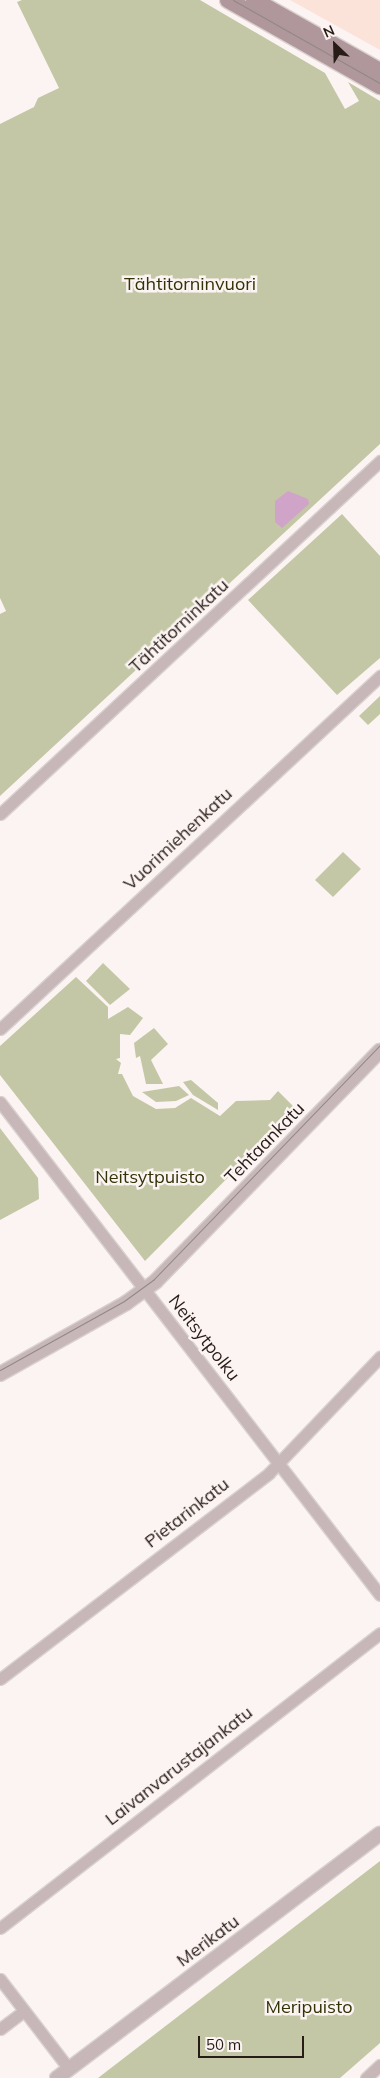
<!DOCTYPE html>
<meta charset="utf-8">
<style>
body{margin:0}
#map{position:relative;width:380px;height:2078px;overflow:hidden;background:#fbf4f2;font-family:Mulish,sans-serif}
div>[style]{position:absolute}
[style*='--x']{left:calc(var(--x)*1px);top:calc(var(--y)*1px);width:calc(var(--w)*1px);rotate:calc(var(--a)*1deg)}
.built>*{inset:0;background:#fce3d9}
.green>*{inset:0;background:#c4c7a6}
.water>*{inset:0;background:#d0a3c8}
.roads{filter:drop-shadow(1px 0 #d9d1cf) drop-shadow(-1px 0 #d9d1cf) drop-shadow(0 1px #d9d1cf) drop-shadow(0 -1px #d9d1cf)}
.minor>*{height:11px;margin:-5.5px;padding:0 5.5px;transform-origin:5.5px;border-radius:5.5px;background:#c7b7b9}
.tertiary>*{height:14px;margin:-7px;padding:0 7px;transform-origin:7px;border-radius:7px;background:#c7b7b9}
.secondary>*{height:16px;margin:-8px;padding:0 8px;transform-origin:8px;border-radius:8px;background:#af979b}
.tram>*{height:1px;margin:-0.5px;padding:0 0.5px;transform-origin:0.5px;border-radius:0.5px;background:#918884}
span{translate:-50% -50%;white-space:nowrap;text-align:center;line-height:1.15;-webkit-text-stroke:5px #fbf4f2;paint-order:stroke}
.park-label{font-size:18px;color:#313307}
.street-label{font-size:18px;color:#281c17}
.north{position:absolute;left:310px;top:20px;width:50px;height:50px;-webkit-text-stroke:4px #fbf4f2;paint-order:stroke;rotate:336deg;font-size:14px;font-weight:700;line-height:20px;text-align:center;color:#281c17}
.north::after{content:'';display:block;margin:auto;width:18px;height:22px;background:#281c17;clip-path:polygon(50% 0,100% 100%,50% 72%,0 100%)}
.scale{position:absolute;left:198px;top:2036px;width:106px;height:22px;box-sizing:border-box;border:2px solid #281c17;border-top:0;padding-left:6px;font-size:15px;line-height:18px;white-space:nowrap;color:#281c17;-webkit-text-stroke:4px #fbf4f2;paint-order:stroke}
</style>
<div id="map">
<div class="built">
<div style="clip-path:polygon(290px 0,380px 0,380px 50px)"></div>
</div>
<div class="green">
<div style="clip-path:polygon(22px 0,200px 0,325px 73px,345px 109px,359px 101px,348px 82px,380px 101px,380px 444px,0 796px,0 614px,6px 611px,0 598px,0 124px,34px 107px,38px 98px,59px 88px,17px 2px)"></div>
<div style="clip-path:polygon(342px 514px,380px 556px,380px 658px,337px 695px,248px 600px)"></div>
<div style="clip-path:polygon(380px 696px,380px 714px,368px 725px,359px 716px)"></div>
<div style="clip-path:polygon(343px 852px,361px 869px,333px 897px,315px 880px)"></div>
<div style="clip-path:polygon(103px 963px,130px 989px,110px 1005px,86px 981px)"></div>
<div style="clip-path:polygon(76px 977px,108px 1007px,108px 1019px,128px 1007px,143px 1018px,130px 1035px,120px 1034px,120px 1058px,116px 1059px,121px 1063px,118px 1074px,122px 1074px,133px 1096px,156px 1109px,175px 1108px,191px 1098px,220px 1116px,236px 1101px,270px 1100px,278px 1091px,296px 1109px,145px 1261px,0 1075px,0 1046px)"></div>
<div style="clip-path:polygon(154px 1028px,168px 1044px,151px 1060px,163px 1084px,146px 1084px,140px 1056px,136px 1058px,134px 1043px)"></div>
<div style="clip-path:polygon(191px 1080px,218px 1103px,218px 1110px,193px 1095px,183px 1082px)"></div>
<div style="clip-path:polygon(179px 1086px,189px 1095px,176px 1101px,156px 1102px,142px 1092px)"></div>
<div style="clip-path:polygon(0 1128px,38px 1178px,39px 1199px,0 1220px)"></div>
<div style="clip-path:polygon(380px 1861px,380px 2043px,340px 2078px,98px 2078px)"></div>
</div>
<div class="water">
<div style="clip-path:polygon(288px 491px,308px 499px,309px 504px,282px 528px,275px 522px,275px 501px)"></div>
</div>
<div class="roads">
<div class="minor">
<div style="--x:0;--y:814;--w:519;--a:-42.89"></div>
<div style="--x:0;--y:1029;--w:519;--a:-42.89"></div>
<div style="--x:0;--y:1102;--w:622;--a:52.38"></div>
<div style="--x:0;--y:1679;--w:339;--a:-37.4"></div>
<div style="--x:269;--y:1473;--w:161;--a:-46.3"></div>
<div style="--x:0;--y:1928;--w:481;--a:-37.8"></div>
<div style="--x:0;--y:1979;--w:113;--a:52.5"></div>
<div style="--x:0;--y:2029;--w:30;--a:-37"></div>
<div style="--x:366;--y:2078;--w:19;--a:-43"></div>
</div>
<div class="tertiary">
<div style="--x:0;--y:1374;--w:145;--a:-29.4"></div>
<div style="--x:126;--y:1303;--w:37;--a:-36"></div>
<div style="--x:156;--y:1281;--w:321;--a:-45.8"></div>
<div style="--x:57;--y:2078;--w:405;--a:-37.1"></div>
</div>
<div class="secondary">
<div style="--x:228;--y:0;--w:175;--a:29.5"></div>
<div style="--x:254;--y:0;--w:145;--a:29.4"></div>
</div>
</div>
<div class="tram">
<div style="--x:233;--y:0;--w:169;--a:29.5"></div>
<div style="--x:0;--y:1370;--w:142;--a:-29.1"></div>
<div style="--x:124;--y:1301;--w:37;--a:-36"></div>
<div style="--x:154;--y:1279;--w:325;--a:-46"></div>
</div>
<div class="park-label">
<span style="left:190px;top:284px">Tähtitorninvuori</span>
<span style="left:150px;top:1177px">Neitsytpuisto</span>
<span style="left:309px;top:2007px">Meripuisto</span>
</div>
<div class="street-label">
<span style="left:179px;top:626px;rotate:-43deg">Tähtitorninkatu</span>
<span style="left:178px;top:839px;rotate:-43deg">Vuorimiehenkatu</span>
<span style="left:265px;top:1143px;rotate:-46deg">Tehtaankatu</span>
<span style="left:204px;top:1338px;rotate:52deg">Neitsytpolku</span>
<span style="left:187px;top:1513px;rotate:-38deg">Pietarinkatu</span>
<span style="left:179px;top:1766px;rotate:-38deg">Laivanvarustajankatu</span>
<span style="left:208px;top:1941px;rotate:-37deg">Merikatu</span>
</div>
<div class="north">N</div>
<div class="scale">50 m</div>
</div>
